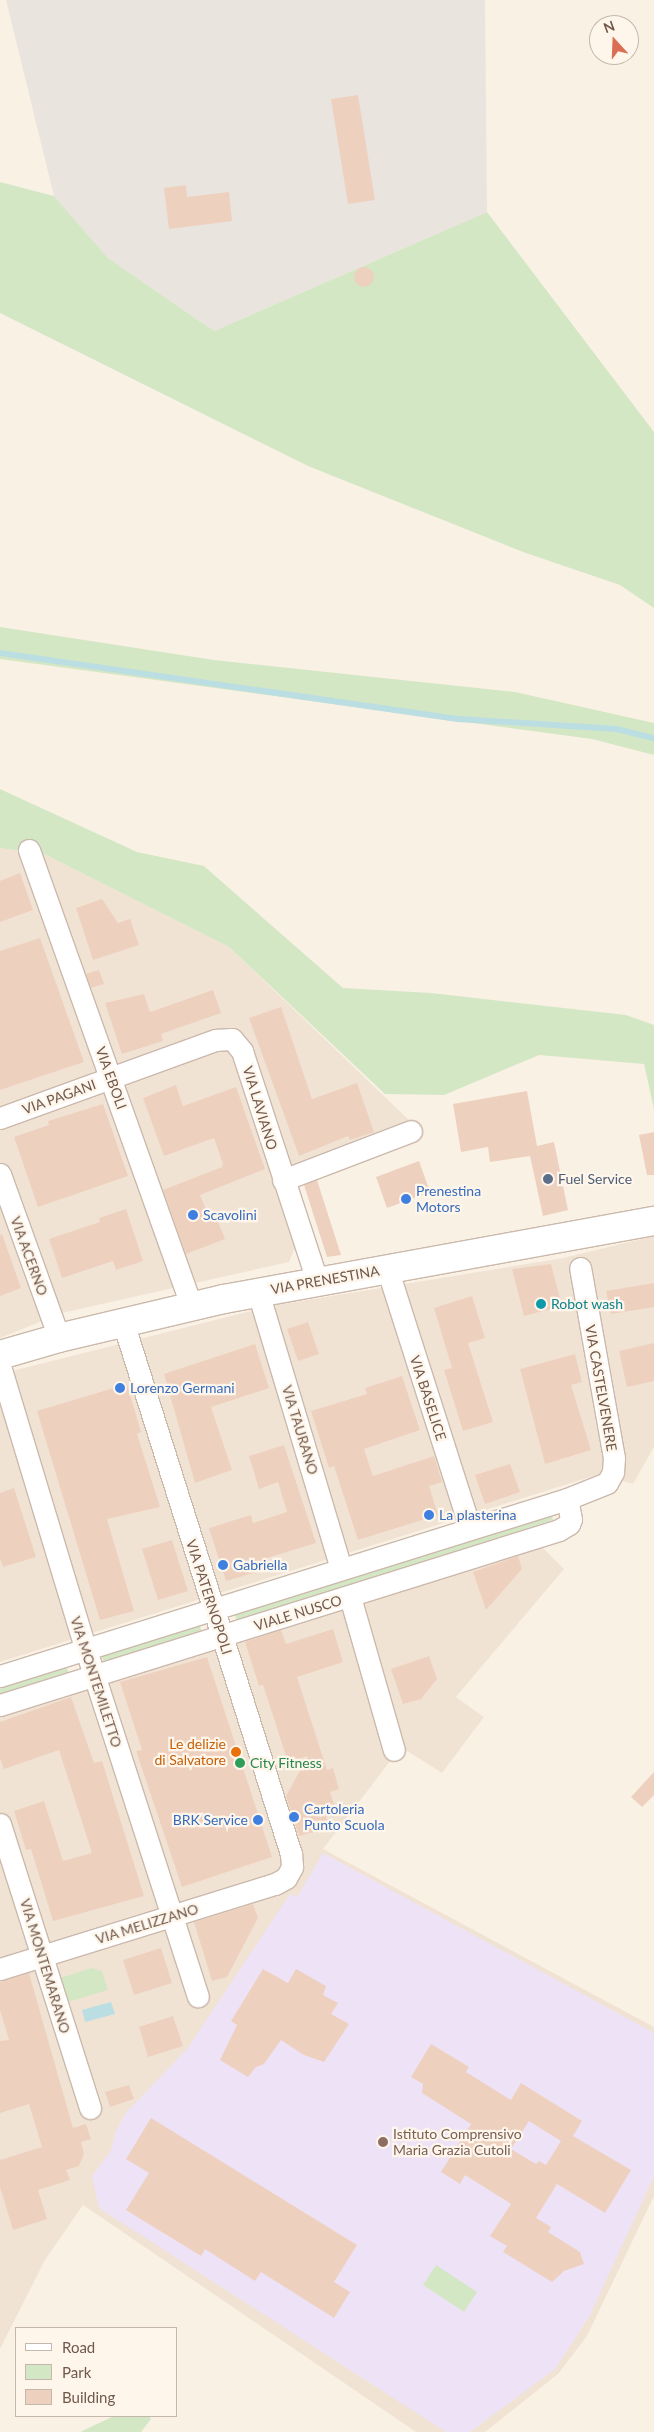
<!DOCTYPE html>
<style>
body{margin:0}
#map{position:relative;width:654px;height:2432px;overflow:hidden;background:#faf1e5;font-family:Lato,sans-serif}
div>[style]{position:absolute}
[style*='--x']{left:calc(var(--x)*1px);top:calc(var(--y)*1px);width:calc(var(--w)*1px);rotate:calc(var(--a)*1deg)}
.residential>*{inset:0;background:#f1e3d4}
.industrial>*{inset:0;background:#eae4df}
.education>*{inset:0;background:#eee2f7}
.green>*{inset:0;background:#d4e7c5}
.water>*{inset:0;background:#bbdee2}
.stream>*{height:5.5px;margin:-2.75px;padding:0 2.75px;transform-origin:2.75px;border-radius:2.75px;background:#bbdee2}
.building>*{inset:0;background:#eed0bf}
.round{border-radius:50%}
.roads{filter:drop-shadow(1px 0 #cbb9ac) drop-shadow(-1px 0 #cbb9ac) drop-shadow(0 1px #cbb9ac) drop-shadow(0 -1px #cbb9ac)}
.minor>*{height:21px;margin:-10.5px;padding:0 10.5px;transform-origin:10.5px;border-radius:10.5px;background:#fff}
.secondary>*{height:28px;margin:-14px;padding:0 14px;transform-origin:14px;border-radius:14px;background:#fff}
.dots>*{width:14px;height:14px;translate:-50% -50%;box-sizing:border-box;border:2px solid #fef6eb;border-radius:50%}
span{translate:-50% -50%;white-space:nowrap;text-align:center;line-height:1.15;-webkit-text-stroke:4.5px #fef6eb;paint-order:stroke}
.street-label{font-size:14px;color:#71584c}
.service-label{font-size:14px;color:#4e5e75}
.left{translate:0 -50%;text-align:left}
.shop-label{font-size:14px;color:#366cbe}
.right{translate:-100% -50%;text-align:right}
.culture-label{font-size:14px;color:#0d838f}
.food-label{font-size:14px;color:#c56008}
.leisure-label{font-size:14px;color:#27864d}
.education-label{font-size:14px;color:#785e54}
.legend{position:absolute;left:15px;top:2327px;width:162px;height:90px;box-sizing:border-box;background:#fef6eb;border:1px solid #c6b7ab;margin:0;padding:6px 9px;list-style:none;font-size:15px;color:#71584c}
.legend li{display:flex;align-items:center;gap:10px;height:25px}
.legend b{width:25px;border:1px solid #c6b7ab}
.north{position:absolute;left:589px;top:15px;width:50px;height:50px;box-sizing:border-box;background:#fef6eb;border:1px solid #c6b7ab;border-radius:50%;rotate:340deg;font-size:14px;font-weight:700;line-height:20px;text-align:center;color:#71584c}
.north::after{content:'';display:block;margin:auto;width:18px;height:22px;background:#db6d53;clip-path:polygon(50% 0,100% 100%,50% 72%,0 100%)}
</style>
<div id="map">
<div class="residential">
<div style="clip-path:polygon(0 848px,46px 855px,229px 947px,411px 1122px,274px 1173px,297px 1243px,289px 1262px,62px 1313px,0 1338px)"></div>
<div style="clip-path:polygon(654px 1236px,654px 1447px,633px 1484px,600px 1474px,0 1662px,0 1374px,271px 1306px,563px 1258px)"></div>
<div style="clip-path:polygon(539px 1544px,564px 1569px,456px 1697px,484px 1717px,442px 1773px,401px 1747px,323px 1849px,654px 2027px,654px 2196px,587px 2336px,558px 2374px,485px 2432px,416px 2432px,83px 2205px,45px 2260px,0 2349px,0 1714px)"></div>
</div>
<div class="industrial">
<div style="clip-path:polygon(6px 0,485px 0,487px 212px,214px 331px,108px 258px,54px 196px)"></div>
</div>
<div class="education">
<div style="clip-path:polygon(323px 1853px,654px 2033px,654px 2176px,589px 2317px,555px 2369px,470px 2432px,446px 2432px,99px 2208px,92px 2176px,111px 2151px,115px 2133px,125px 2114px,188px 2048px,290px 1894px,297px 1897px)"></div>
</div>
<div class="green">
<div style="clip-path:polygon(0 182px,54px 196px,108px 258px,214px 331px,487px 212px,654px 432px,654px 608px,620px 585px,523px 552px,308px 466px,0 313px)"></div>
<div style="clip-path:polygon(0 627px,214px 660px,515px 692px,654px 723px,654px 755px,592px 739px,0 659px)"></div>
<div style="clip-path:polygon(0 789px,137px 852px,204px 866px,343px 988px,431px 993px,626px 1015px,654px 1025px,654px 1109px,644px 1064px,539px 1055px,444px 1095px,385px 1094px,229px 947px,46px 855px,0 848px)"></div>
<div style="clip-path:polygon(550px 1509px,553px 1520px,237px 1621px,233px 1609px)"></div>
<div style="clip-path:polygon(198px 1621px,202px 1632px,104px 1663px,100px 1652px)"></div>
<div style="clip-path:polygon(65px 1662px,69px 1674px,0 1696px,0 1683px)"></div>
<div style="clip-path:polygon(91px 1968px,102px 1971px,108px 1990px,68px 2002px,60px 1978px)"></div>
<div style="clip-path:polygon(436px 2265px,477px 2292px,464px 2312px,423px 2285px)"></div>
<div style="clip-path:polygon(114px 2416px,149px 2416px,151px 2419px,141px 2432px,80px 2432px)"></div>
</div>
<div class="water">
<div style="clip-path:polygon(111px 2002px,115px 2014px,85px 2022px,82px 2010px)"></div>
</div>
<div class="stream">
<div style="--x:0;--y:653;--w:464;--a:8.2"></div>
<div style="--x:459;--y:719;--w:158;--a:3.6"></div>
<div style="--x:617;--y:729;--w:38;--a:14"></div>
</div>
<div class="building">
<div style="clip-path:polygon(358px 95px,375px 200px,348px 204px,331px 99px)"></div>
<div style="clip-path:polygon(186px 185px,187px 197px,229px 192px,232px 221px,169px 229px,164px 188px)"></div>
<div class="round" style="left:354px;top:267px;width:20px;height:20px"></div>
<div style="clip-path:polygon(20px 873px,33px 910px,0 922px,0 881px)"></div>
<div style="clip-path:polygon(102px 899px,118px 923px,130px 919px,139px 945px,93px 960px,76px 908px)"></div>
<div style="clip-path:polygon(40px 938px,84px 1062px,0 1090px,0 951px)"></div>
<div style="clip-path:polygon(99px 970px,104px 984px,91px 988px,86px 974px)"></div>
<div style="clip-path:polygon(213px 990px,221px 1013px,161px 1034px,163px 1041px,122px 1054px,105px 1003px,144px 994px,150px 1012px)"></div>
<div style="clip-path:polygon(281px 1007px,312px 1099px,357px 1083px,374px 1132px,350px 1140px,348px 1136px,299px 1156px,249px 1018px)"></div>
<div style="clip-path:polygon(176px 1085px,183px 1106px,236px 1087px,265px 1169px,200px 1195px,208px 1214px,214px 1212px,225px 1239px,186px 1254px,163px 1190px,222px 1167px,223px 1164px,214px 1138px,164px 1156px,143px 1098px)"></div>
<div style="clip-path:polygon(527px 1091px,537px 1146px,554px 1142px,568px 1210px,543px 1216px,530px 1156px,490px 1162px,488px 1147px,461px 1152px,453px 1104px)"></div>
<div style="clip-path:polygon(103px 1104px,128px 1176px,38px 1207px,14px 1137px,49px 1125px,48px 1121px)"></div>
<div style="clip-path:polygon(654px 1132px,654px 1175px,647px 1175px,639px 1135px)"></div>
<div style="clip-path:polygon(419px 1161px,430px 1192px,387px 1208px,376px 1177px)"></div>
<div style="clip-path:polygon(317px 1180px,341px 1255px,327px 1257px,304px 1185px)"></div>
<div style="clip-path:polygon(126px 1209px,143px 1261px,116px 1270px,113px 1261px,62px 1278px,49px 1239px,100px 1222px,99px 1218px)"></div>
<div style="clip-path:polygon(2px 1234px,21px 1288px,0 1296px,0 1235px)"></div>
<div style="clip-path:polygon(551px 1264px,562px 1306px,524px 1316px,512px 1269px)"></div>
<div style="clip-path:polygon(654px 1283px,654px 1307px,611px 1314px,606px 1291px)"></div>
<div style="clip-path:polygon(472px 1296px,485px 1338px,468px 1343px,493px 1422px,463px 1431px,444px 1370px,452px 1368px,434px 1308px)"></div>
<div style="clip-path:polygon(308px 1322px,319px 1354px,298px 1361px,287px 1329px)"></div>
<div style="clip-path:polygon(654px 1343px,654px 1381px,627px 1387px,619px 1351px)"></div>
<div style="clip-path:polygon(255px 1344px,269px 1388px,211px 1407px,232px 1470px,195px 1483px,164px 1374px)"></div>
<div style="clip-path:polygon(575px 1354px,582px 1382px,571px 1385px,591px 1450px,545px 1464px,520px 1369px)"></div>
<div style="clip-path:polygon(402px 1376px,420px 1430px,364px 1449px,373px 1476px,434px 1456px,442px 1482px,429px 1486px,438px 1515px,358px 1540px,334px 1466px,329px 1468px,311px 1411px,367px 1394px,365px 1388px)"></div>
<div style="clip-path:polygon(127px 1384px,141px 1432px,137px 1434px,160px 1507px,107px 1519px,134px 1611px,100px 1620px,37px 1411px)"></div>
<div style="clip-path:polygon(284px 1445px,316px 1543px,264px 1559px,267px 1569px,226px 1581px,209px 1528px,251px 1515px,253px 1523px,287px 1512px,278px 1482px,259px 1489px,249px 1456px)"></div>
<div style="clip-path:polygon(510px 1464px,520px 1492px,485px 1504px,475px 1475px)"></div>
<div style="clip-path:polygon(14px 1488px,36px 1557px,3px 1567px,0 1558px,0 1493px)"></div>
<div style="clip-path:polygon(172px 1540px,188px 1591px,158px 1600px,142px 1549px)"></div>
<div style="clip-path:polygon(518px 1556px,522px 1569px,486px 1610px,473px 1572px)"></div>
<div style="clip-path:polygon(333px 1629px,343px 1662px,297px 1677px,327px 1770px,333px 1768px,339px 1789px,330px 1792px,334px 1804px,323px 1807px,327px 1820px,320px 1822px,322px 1830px,299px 1836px,286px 1796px,308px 1756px,288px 1762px,263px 1685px,259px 1686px,245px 1642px,281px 1630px,286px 1644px)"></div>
<div style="clip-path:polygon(429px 1656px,437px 1679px,421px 1699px,403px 1704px,391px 1669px)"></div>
<div style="clip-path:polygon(207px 1657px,272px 1857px,182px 1887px,136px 1751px,142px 1750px,120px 1682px)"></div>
<div style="clip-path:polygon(71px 1697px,94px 1763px,102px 1761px,144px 1896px,53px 1921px,31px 1849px,26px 1850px,14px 1811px,44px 1801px,63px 1861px,92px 1853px,59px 1750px,4px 1769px,0 1758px,0 1722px)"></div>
<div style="clip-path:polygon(654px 1772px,654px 1795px,642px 1807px,631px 1797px)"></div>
<div style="clip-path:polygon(253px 1904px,258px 1918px,227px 1977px,212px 1981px,194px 1922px)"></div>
<div style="clip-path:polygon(161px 1948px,172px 1983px,134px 1995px,123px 1960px)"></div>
<div style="clip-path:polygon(263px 1969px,288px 1983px,296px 1969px,326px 1986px,323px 1995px,338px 2003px,331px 2014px,349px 2024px,324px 2062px,304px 2055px,281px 2040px,264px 2064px,256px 2067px,248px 2077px,220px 2060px,237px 2025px,231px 2021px)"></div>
<div style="clip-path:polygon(29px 1973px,73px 2128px,86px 2124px,91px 2139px,81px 2142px,84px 2154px,79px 2166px,66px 2170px,70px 2180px,38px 2190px,47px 2219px,13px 2230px,0 2187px,0 2160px,42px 2147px,29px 2104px,0 2113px,0 2041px,9px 2040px,0 2010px,0 1982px)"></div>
<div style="clip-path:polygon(173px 2016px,183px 2046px,148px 2057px,139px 2027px)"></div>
<div style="clip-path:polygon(evenodd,431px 2044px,469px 2067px,466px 2072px,511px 2100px,521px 2083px,582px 2121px,573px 2136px,631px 2170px,605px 2213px,557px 2184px,536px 2218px,551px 2227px,548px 2232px,580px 2252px,584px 2264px,564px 2271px,552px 2282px,503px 2252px,507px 2246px,490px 2236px,511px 2204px,465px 2175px,460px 2184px,441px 2172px,471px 2124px,422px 2093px,423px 2084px,411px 2077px,431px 2044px,529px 2121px,561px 2141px,546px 2165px,539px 2161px,536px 2164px,511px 2149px,529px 2121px)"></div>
<div style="clip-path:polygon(129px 2085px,134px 2099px,110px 2107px,105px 2092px)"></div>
<div style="clip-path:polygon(151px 2118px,357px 2245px,334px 2282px,350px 2292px,334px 2318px,261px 2272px,255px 2281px,205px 2249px,201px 2256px,126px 2210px,149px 2173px,126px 2159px)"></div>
</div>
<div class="roads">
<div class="minor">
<div style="--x:29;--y:850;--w:484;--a:70.4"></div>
<div style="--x:0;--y:1118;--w:230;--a:-19.9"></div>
<div style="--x:216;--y:1040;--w:16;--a:-4"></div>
<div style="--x:232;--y:1039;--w:16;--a:50"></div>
<div style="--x:242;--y:1051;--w:242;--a:71.9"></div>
<div style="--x:0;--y:1174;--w:174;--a:70.2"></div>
<div style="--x:283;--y:1180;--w:137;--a:-20.9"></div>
<div style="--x:387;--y:1268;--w:273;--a:72.3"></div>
<div style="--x:258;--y:1292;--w:289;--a:73.3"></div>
<div style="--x:0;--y:1366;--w:297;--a:73.2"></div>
<div style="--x:86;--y:1650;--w:364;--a:72.1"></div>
<div style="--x:350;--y:1597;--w:159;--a:74"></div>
<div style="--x:0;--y:1676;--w:594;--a:-17.34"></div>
<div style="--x:567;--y:1499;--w:43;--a:-21.8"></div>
<div style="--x:607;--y:1483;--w:13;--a:-61"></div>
<div style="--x:613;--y:1472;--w:14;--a:-86"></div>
<div style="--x:614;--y:1458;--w:193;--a:-100.1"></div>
<div style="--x:0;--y:1705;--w:586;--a:-17.38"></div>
<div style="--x:559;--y:1530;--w:12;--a:-31"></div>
<div style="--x:569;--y:1524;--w:5;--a:-68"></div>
<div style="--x:571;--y:1519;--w:20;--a:-101"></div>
<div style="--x:0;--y:1824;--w:298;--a:72.4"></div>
<div style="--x:0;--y:1969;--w:288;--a:-17.2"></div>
<div style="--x:275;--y:1884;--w:13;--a:-29"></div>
<div style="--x:286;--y:1878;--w:13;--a:-61"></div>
<div style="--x:292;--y:1867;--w:13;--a:-94"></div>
<div style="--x:291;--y:1854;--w:558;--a:-107.53"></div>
</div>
<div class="secondary">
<div style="--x:0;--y:1355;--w:61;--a:-16.1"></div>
<div style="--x:59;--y:1338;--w:170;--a:-13.3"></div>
<div style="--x:224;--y:1299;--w:437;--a:-10.3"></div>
</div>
</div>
<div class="dots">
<div style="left:548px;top:1179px;background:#5c6f8a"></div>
<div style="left:406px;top:1199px;background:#3f7fe0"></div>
<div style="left:193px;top:1215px;background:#3f7fe0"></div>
<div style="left:541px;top:1304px;background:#0f9aa8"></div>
<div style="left:120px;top:1388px;background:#3f7fe0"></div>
<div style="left:429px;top:1515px;background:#3f7fe0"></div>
<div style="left:223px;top:1565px;background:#3f7fe0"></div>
<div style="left:236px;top:1752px;background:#e8710a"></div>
<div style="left:240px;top:1763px;background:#2e9e5b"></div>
<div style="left:294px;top:1817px;background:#3f7fe0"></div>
<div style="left:258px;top:1820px;background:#3f7fe0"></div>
<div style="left:383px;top:2142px;background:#8d6e63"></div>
</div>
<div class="street-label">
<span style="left:111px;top:1078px;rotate:70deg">VIA EBOLI</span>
<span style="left:59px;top:1097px;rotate:-20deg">VIA PAGANI</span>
<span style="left:260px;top:1108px;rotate:73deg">VIA LAVIANO</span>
<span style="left:29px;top:1256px;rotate:70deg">VIA ACERNO</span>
<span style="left:325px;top:1280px;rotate:-10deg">VIA PRENESTINA</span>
<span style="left:601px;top:1388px;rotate:80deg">VIA CASTELVENERE</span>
<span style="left:428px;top:1398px;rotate:72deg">VIA BASELICE</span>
<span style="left:300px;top:1430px;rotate:73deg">VIA TAURANO</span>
<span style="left:209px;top:1597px;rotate:72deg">VIA PATERNOPOLI</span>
<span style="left:298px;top:1613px;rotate:-17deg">VIALE NUSCO</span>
<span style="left:96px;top:1682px;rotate:72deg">VIA MONTEMILETTO</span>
<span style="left:147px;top:1924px;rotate:-17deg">VIA MELIZZANO</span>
<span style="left:45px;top:1966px;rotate:73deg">VIA MONTEMARANO</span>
</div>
<div class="service-label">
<span class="left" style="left:558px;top:1179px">Fuel Service</span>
</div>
<div class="shop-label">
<span class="left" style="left:416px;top:1199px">Prenestina<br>Motors</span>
<span class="left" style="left:203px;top:1215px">Scavolini</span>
<span class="left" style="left:130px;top:1388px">Lorenzo Germani</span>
<span class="left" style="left:439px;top:1515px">La plasterina</span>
<span class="left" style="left:233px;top:1565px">Gabriella</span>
<span class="left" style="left:304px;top:1817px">Cartoleria<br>Punto Scuola</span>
<span class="right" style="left:248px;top:1820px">BRK Service</span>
</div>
<div class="culture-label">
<span class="left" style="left:551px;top:1304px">Robot wash</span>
</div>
<div class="food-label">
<span class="right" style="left:226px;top:1752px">Le delizie<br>di Salvatore</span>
</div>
<div class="leisure-label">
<span class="left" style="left:250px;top:1763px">City Fitness</span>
</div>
<div class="education-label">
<span class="left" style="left:393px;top:2142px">Istituto Comprensivo<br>Maria Grazia Cutoli</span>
</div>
<ul class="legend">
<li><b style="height:6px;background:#fff"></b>Road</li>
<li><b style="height:14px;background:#d4e7c5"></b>Park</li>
<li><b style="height:14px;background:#eed0bf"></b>Building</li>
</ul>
<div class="north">N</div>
</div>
